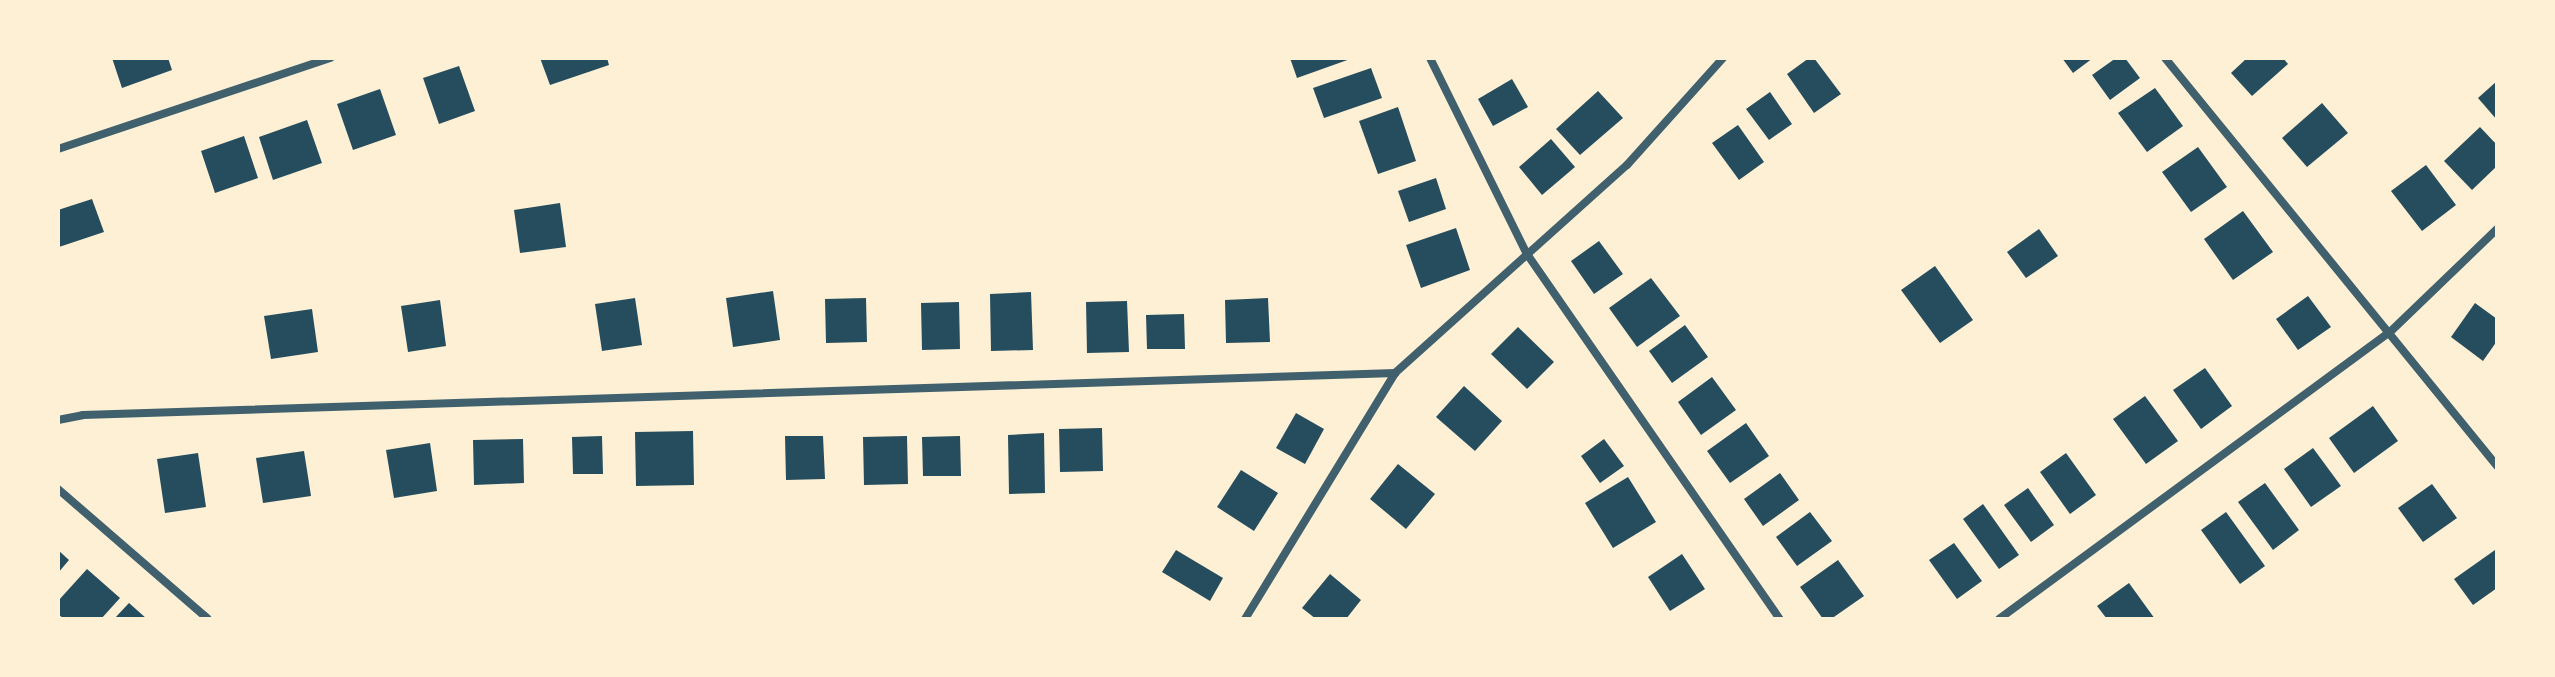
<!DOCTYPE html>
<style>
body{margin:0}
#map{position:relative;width:2555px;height:677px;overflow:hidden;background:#fdf0d5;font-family:"Fira Sans",sans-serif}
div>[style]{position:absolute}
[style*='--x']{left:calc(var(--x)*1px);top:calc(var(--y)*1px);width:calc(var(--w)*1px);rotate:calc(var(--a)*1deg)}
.building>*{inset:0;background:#264d5e}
.minor>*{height:8px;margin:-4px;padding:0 4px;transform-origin:4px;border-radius:4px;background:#3f606c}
span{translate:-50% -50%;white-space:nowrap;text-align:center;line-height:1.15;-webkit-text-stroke:6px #fdf0d5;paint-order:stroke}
.frame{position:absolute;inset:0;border:60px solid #fdf0d5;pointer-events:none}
</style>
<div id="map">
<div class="building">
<div style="clip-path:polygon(112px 58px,168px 58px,172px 70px,122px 88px)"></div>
<div style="clip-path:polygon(540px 58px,607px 58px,609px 65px,550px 85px)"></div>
<div style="clip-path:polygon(1290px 58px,1353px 58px,1297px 78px)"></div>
<div style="clip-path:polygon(1809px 58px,1814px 58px,1841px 94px,1814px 113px,1787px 74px)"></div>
<div style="clip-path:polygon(2062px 58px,2093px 58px,2073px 73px)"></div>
<div style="clip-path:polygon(2116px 58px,2125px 58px,2140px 78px,2110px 100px,2092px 75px)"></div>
<div style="clip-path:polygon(2247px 58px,2283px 58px,2288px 64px,2252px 96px,2231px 73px)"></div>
<div style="clip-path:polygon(459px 66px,475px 111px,439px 124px,423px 78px)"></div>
<div style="clip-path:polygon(1371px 68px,1382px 98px,1324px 118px,1313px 88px)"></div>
<div style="clip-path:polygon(1512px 79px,1528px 107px,1493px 126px,1478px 99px)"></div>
<div style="clip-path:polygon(2497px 81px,2497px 120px,2478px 98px)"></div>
<div style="clip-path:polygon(2155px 88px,2183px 126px,2147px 152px,2118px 113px)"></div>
<div style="clip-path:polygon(380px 89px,396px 135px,353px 150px,337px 104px)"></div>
<div style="clip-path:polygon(1598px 91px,1623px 118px,1580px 155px,1556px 129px)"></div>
<div style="clip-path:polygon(1770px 92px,1792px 124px,1769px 140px,1746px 109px)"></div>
<div style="clip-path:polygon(2322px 103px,2348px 133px,2307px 167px,2282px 138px)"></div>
<div style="clip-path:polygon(1398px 107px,1416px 161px,1378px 174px,1359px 121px)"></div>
<div style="clip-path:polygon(307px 120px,322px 163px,273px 180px,259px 137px)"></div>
<div style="clip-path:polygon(1738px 125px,1764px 162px,1739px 180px,1712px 143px)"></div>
<div style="clip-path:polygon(2480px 127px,2497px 145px,2497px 166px,2472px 190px,2444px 161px)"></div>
<div style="clip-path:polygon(244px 136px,258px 178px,215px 193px,201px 151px)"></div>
<div style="clip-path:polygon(1551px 139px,1575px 167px,1542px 195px,1519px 167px)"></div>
<div style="clip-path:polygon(2198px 147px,2227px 187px,2191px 212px,2162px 172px)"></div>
<div style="clip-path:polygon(2426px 165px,2456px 205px,2422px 231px,2391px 191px)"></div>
<div style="clip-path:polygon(1436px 178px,1446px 209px,1409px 222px,1398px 191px)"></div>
<div style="clip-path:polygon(92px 199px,104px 232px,59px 247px,58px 210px)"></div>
<div style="clip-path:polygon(560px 203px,566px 247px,520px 253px,514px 210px)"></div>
<div style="clip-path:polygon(2243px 211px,2273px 252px,2233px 280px,2204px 239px)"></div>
<div style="clip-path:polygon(1456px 228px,1470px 270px,1421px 288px,1406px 245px)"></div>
<div style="clip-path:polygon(2039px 229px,2058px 256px,2026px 278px,2007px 252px)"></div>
<div style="clip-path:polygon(1599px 241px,1623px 274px,1594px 294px,1571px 261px)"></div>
<div style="clip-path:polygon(1935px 266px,1973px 320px,1940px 343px,1901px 290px)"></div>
<div style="clip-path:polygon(1651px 278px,1680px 316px,1637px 347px,1609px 308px)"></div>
<div style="clip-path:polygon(773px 291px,780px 340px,733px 347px,726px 298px)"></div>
<div style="clip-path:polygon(1031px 292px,1033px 350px,991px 351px,990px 294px)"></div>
<div style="clip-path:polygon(2308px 296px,2331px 327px,2298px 350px,2276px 319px)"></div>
<div style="clip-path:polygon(635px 298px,642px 345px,602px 351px,595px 304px)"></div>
<div style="clip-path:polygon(866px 298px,867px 342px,826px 343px,825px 299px)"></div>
<div style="clip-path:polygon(1268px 298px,1270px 342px,1226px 343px,1225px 300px)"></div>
<div style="clip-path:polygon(440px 300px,446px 346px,408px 352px,401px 306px)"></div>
<div style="clip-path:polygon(1127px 301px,1129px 352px,1087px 353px,1086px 302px)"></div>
<div style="clip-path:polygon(959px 302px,960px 349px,922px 350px,921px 303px)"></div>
<div style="clip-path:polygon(2475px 303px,2497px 319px,2497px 341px,2483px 361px,2451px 337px)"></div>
<div style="clip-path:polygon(312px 309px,318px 352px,271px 359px,264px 316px)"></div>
<div style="clip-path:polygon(1184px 314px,1185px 349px,1147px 349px,1146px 315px)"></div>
<div style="clip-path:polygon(1685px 325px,1708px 357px,1672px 383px,1649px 351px)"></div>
<div style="clip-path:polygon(1518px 327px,1554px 362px,1527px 389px,1491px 354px)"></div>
<div style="clip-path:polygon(2205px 368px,2232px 406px,2201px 429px,2173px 390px)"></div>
<div style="clip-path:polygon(1712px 377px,1736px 410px,1701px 435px,1678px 402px)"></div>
<div style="clip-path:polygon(1464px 386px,1502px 421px,1475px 451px,1436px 417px)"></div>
<div style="clip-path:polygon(2145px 396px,2178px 441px,2146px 464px,2113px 419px)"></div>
<div style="clip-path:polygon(2373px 406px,2398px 441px,2354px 473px,2329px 438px)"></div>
<div style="clip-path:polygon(1296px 413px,1324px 429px,1305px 464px,1276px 448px)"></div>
<div style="clip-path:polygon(1746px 423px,1769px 456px,1730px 483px,1707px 451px)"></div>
<div style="clip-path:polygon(1102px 428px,1103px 471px,1060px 472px,1059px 429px)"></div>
<div style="clip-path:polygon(693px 431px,694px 485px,636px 486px,635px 432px)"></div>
<div style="clip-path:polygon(1044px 433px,1045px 493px,1009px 494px,1008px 435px)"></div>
<div style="clip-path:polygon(602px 436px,603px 474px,573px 474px,572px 437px)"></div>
<div style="clip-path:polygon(785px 436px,823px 436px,825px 479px,786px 480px)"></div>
<div style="clip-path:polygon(907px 436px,908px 484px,864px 485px,863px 437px)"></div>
<div style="clip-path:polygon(960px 436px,961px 476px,923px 476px,922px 437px)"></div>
<div style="clip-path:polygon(523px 439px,524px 483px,474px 485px,473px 440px)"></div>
<div style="clip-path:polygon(1604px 439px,1624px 466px,1600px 483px,1581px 456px)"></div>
<div style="clip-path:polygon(430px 443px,437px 491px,394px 498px,386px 450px)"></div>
<div style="clip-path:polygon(2313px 448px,2341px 486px,2311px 507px,2284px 469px)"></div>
<div style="clip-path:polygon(304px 451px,311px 496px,263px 503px,256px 458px)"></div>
<div style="clip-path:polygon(198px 453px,206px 507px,165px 513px,157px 459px)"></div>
<div style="clip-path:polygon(2066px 453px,2096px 495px,2070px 514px,2040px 472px)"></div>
<div style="clip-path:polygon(1398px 464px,1435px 494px,1406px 529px,1370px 499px)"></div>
<div style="clip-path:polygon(1241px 470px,1278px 493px,1254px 531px,1217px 507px)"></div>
<div style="clip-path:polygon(1780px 473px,1799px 500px,1763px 526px,1744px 499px)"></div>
<div style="clip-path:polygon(1628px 477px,1656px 522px,1613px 548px,1585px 503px)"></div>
<div style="clip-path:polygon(2265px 483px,2299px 530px,2273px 550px,2238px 502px)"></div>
<div style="clip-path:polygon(2432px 484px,2457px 518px,2423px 542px,2398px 508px)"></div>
<div style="clip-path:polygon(2028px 488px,2054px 525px,2031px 542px,2004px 505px)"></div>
<div style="clip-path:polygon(1983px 504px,2019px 555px,1999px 569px,1963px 519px)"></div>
<div style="clip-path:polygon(1810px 512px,1832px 541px,1797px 566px,1776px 537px)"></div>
<div style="clip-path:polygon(2226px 512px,2265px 566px,2240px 584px,2201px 530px)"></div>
<div style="clip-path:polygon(1954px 543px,1982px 581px,1957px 599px,1929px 560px)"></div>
<div style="clip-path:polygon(58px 550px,69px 560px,58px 573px)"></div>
<div style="clip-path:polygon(1176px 550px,1223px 578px,1210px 601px,1162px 572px)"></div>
<div style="clip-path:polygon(2495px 550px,2497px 588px,2473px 605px,2454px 579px)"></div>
<div style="clip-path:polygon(1682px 554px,1705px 589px,1670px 611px,1648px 577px)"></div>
<div style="clip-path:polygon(1838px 560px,1864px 596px,1831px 619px,1823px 619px,1800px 587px)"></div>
<div style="clip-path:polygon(87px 569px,120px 598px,101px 619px,64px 619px,58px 614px,58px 601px)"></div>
<div style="clip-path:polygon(1330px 574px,1361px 600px,1346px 619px,1316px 619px,1302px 608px)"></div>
<div style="clip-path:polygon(2129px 583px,2155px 619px,2107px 619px,2097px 606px)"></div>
<div style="clip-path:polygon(129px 603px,147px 619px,114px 619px)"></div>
</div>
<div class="minor">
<div style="--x:1430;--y:58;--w:219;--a:63.7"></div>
<div style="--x:1527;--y:254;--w:444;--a:55.3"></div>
<div style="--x:2165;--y:58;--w:526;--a:50.86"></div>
<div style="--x:58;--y:149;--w:287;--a:-18.5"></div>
<div style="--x:58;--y:420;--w:25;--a:-11"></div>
<div style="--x:83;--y:415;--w:1313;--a:-1.83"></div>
<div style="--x:58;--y:489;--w:198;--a:40.9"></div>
<div style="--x:1245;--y:619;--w:288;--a:-58.6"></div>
<div style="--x:1395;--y:373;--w:312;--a:-41.9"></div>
<div style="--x:1627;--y:165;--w:144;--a:-48.1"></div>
<div style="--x:1999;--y:619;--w:484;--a:-36.3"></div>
<div style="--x:2389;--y:333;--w:150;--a:-43.9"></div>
</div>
<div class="frame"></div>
</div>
